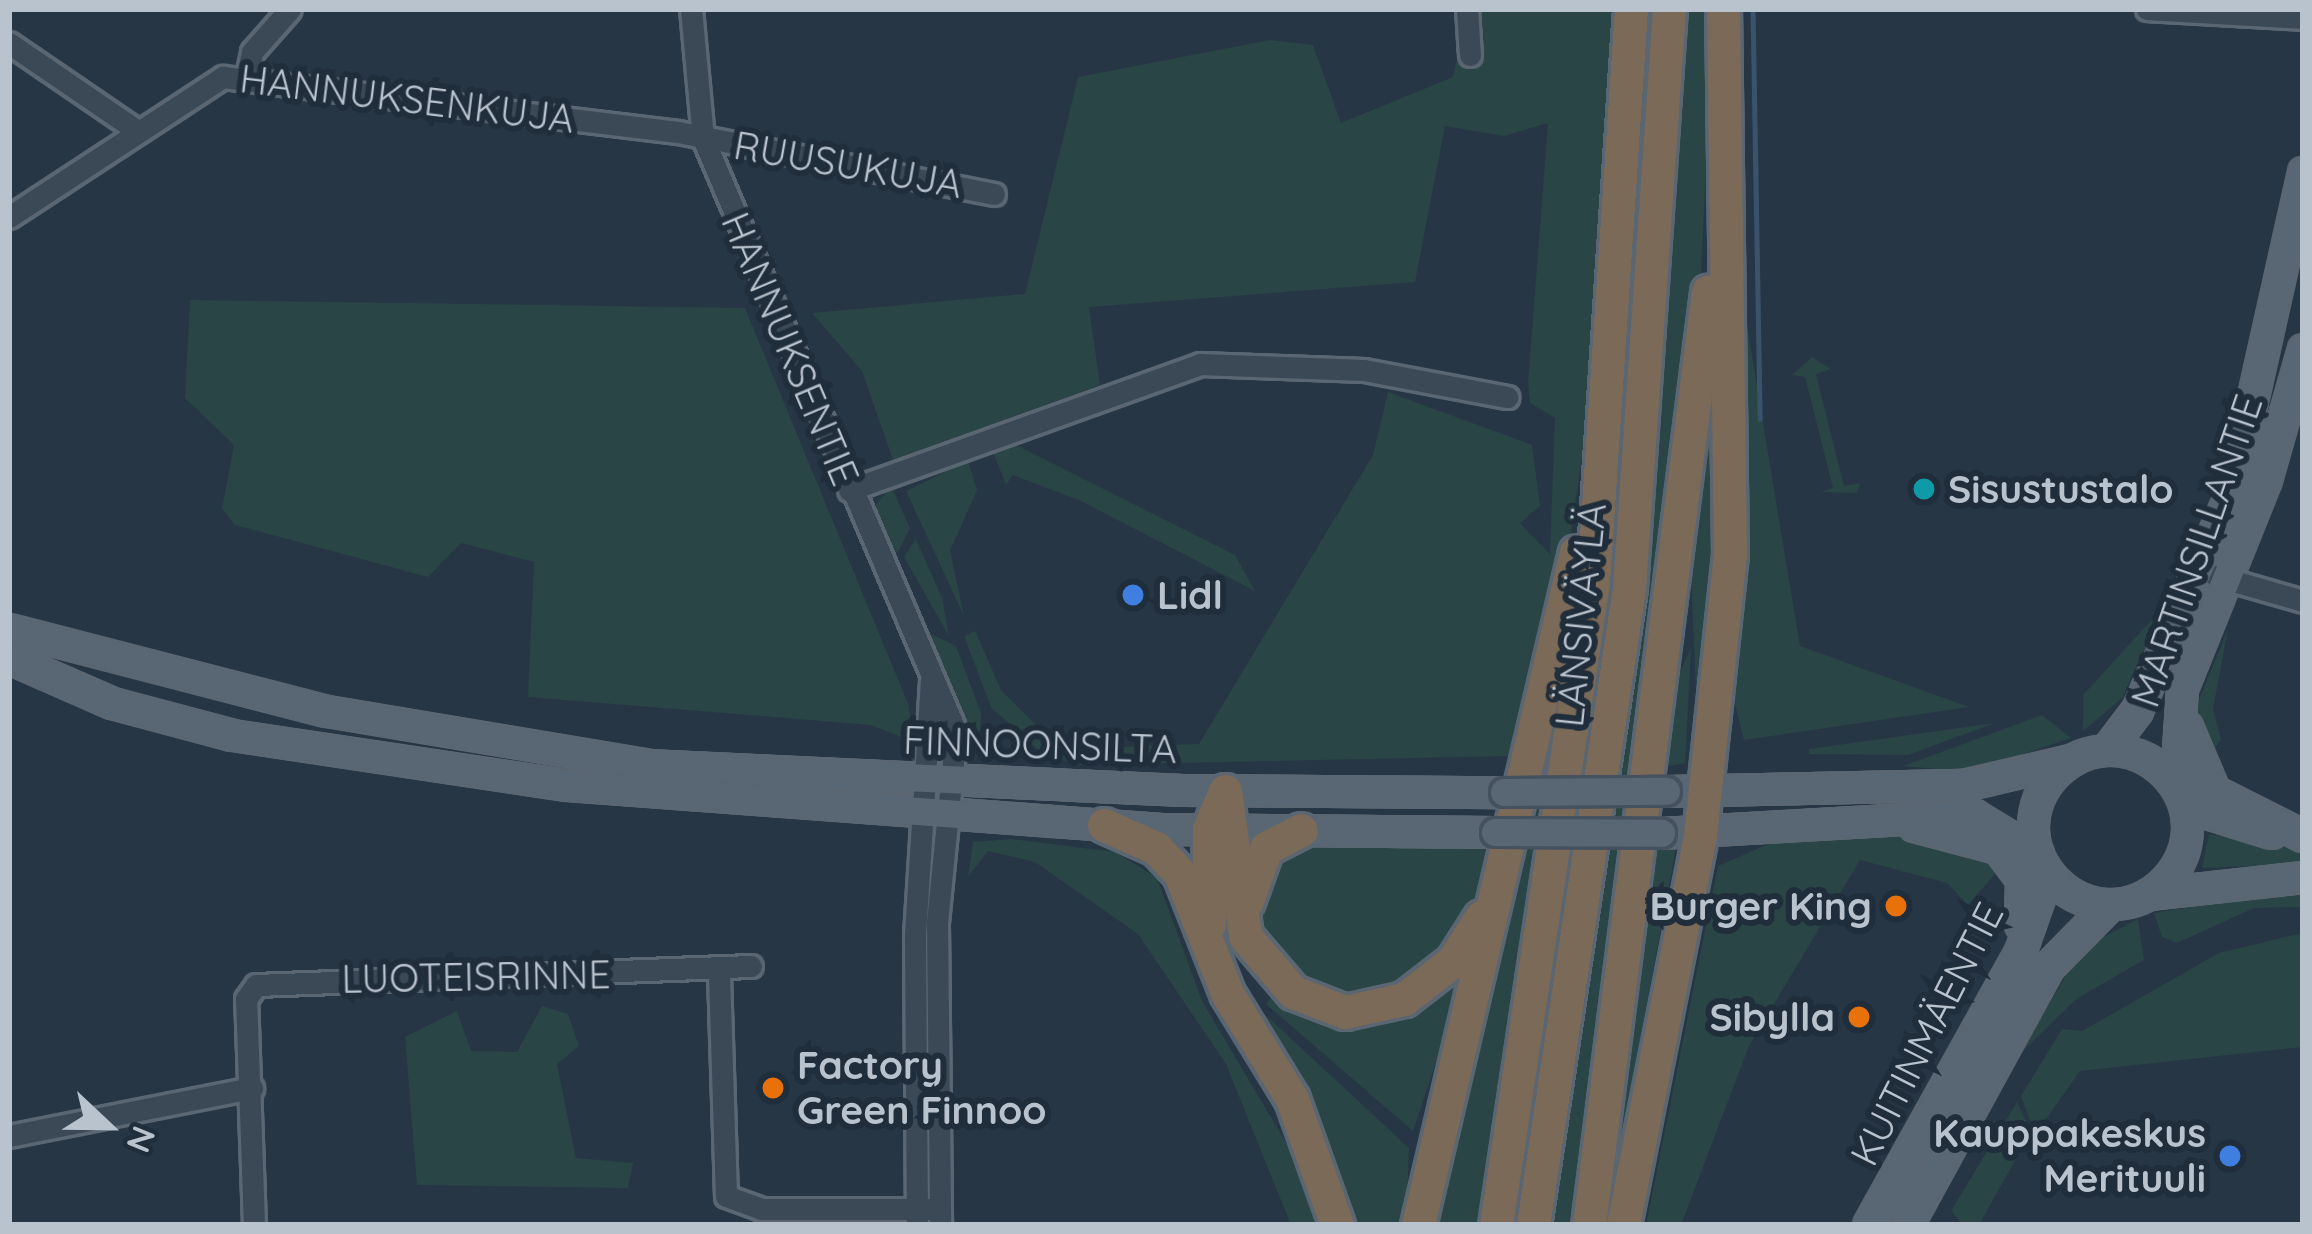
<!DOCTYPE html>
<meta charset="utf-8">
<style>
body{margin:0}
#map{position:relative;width:2312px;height:1234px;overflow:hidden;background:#273645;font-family:Quicksand,sans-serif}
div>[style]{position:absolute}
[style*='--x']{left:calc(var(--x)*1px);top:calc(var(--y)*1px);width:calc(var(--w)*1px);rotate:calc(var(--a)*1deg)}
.green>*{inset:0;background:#294546}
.stream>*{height:4.5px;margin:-2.25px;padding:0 2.25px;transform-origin:2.25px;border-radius:2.25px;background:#3a536d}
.roads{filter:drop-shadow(3px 0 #5a6672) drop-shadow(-3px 0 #5a6672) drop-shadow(0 3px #5a6672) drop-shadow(0 -3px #5a6672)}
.minor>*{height:21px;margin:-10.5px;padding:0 10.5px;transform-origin:10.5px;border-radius:10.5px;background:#3b4855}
.major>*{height:27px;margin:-13.5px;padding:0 13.5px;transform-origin:13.5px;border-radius:13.5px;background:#596774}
.major>.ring{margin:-13.5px;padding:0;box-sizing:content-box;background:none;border:27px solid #596774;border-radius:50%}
.highway>*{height:33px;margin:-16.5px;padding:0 16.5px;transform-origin:16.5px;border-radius:16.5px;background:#7b6a58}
.bridges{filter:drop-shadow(3px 0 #45515e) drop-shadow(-3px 0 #45515e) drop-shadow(0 3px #45515e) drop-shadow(0 -3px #45515e)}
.major-bridge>*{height:27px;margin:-13.5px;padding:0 13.5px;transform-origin:13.5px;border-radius:13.5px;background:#596774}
.dots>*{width:33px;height:33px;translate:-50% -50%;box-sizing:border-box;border:6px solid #202d3a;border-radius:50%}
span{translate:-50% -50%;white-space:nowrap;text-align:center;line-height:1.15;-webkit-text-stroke:12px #202d3a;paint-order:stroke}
.street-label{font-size:39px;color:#b9c3ce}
.poi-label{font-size:39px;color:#b9c3ce;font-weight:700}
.left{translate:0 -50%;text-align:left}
.right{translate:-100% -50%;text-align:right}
.frame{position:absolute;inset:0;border:12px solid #b9c3ce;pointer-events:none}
.north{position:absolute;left:48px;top:1066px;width:120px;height:120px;-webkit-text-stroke:9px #202d3a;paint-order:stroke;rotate:112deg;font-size:33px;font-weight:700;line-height:48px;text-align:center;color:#b9c3ce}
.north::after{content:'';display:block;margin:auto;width:42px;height:54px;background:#b9c3ce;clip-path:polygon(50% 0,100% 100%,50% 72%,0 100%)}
</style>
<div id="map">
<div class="green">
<div style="clip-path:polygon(1469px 9px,1612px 9px,1588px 417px,1567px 559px,1511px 756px,1077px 765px,1043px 754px,991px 707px,964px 636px,975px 631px,1001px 690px,1060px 749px,1199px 744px,1373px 455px,1388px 392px,1532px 445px,1540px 506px,1520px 523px,1550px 554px,1555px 418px,1530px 403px,1528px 383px,1548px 123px,1504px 136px,1445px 126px,1415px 282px,1089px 307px,1100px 385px,893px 460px,862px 371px,812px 313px,1025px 294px,1078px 77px,1270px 40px,1313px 45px,1341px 123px,1453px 77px)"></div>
<div style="clip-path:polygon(1647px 9px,1659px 9px,1611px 632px,1521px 1225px,1509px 1225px,1605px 584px)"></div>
<div style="clip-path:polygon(1688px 9px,1714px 9px,1700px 292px,1580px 1225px,1550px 1225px,1638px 664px)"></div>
<div style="clip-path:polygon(190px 300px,745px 308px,909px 706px,912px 741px,871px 725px,528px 697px,534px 562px,461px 543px,428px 577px,235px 525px,222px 509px,234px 445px,185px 398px)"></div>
<div style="clip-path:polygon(1737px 332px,1748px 332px,1800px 646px,1969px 707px,1744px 740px,1732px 692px)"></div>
<div style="clip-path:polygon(1710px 344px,1720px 538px,1697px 713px,1690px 553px)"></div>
<div style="clip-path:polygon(1812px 357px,1831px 369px,1816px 374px,1844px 486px,1860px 483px,1857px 493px,1821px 492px,1833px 488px,1805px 377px,1792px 375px)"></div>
<div style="clip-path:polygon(1014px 444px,1235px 555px,1255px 591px,1079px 500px,1013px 475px,1006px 485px,993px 452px)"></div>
<div style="clip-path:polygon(968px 461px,977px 490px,950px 551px,964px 616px,906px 491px)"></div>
<div style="clip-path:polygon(891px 486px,910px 528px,897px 554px,872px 510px)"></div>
<div style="clip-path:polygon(916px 539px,942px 598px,949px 636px,904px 557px)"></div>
<div style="clip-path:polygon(2166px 604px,2122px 698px,2083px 731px,2083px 695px)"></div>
<div style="clip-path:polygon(2228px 629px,2213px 709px,2221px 739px,2204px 765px,2197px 705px)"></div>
<div style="clip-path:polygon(929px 633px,956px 646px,981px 713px,980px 744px,968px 752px)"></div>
<div style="clip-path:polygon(1691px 648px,1685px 763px,1654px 769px,1666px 701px)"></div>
<div style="clip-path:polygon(1563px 681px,1478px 1225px,1426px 1225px)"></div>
<div style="clip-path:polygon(2042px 715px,2071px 738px,1970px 772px,1903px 766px)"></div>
<div style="clip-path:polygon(1995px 723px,1908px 755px,1809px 754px,1809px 749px)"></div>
<div style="clip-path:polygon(1886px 834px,1934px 839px,2001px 867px,1968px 905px,1947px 883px,1860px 860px,1749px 1046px,1681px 1225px,1646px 1225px,1718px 866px,1780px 839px)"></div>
<div style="clip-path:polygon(2209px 834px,2303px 850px,2303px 864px,2202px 868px)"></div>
<div style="clip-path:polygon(1012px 839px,1115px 852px,1157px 878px,1202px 1001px,1294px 1156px,1320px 1225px,1291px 1225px,1226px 1064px,1138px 934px,1035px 862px,988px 851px,968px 877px,973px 842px)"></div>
<div style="clip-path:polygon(1325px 840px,1407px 841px,1501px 847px,1458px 935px,1418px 976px,1355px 999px,1303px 984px,1261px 924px,1266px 864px)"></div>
<div style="clip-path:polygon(1645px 846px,1676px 848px,1607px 1216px)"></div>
<div style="clip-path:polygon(2303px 889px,2303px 907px,2254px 908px,2177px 943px,2162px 937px,2154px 913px)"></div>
<div style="clip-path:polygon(2138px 919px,2144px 960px,2076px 999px,2018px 1056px,2082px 948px)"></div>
<div style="clip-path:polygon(2303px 933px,2303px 1047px,2080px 1071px,2046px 1119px,2030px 1121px,2021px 1096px,2062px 1029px,2082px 1031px,2219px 953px)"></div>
<div style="clip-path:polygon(1476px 943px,1413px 1131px,1266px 1004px,1271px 997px,1335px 1027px,1379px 1026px,1440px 992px)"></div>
<div style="clip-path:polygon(542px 1006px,568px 1014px,579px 1046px,557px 1064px,576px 1158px,633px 1163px,628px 1188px,417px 1185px,405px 1037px,457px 1011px,471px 1051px,517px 1052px)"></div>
<div style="clip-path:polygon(1259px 1009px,1409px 1148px,1406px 1225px,1347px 1225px)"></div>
<div style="clip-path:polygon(2017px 1102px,2031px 1132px,1980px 1223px,1963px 1225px,1951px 1211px)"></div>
</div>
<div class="stream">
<div style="--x:1753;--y:9;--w:410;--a:89"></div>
</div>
<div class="roads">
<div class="minor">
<div style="--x:691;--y:9;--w:130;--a:84.7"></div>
<div style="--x:703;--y:138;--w:646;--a:66.93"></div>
<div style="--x:956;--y:732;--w:192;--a:95.7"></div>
<div style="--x:937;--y:923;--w:302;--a:89.4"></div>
<div style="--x:1467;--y:9;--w:46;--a:86.3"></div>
<div style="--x:2147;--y:9;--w:156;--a:3.3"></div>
<div style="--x:9;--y:43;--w:154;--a:34.4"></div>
<div style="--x:247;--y:76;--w:25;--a:-78"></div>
<div style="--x:252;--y:52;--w:57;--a:-48.5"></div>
<div style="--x:9;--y:217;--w:256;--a:-33.2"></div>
<div style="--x:223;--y:77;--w:458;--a:6.9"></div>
<div style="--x:678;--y:132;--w:322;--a:11.1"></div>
<div style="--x:849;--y:490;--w:373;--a:-19.7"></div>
<div style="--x:1200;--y:364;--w:164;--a:2.1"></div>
<div style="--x:1364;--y:370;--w:146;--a:10.7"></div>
<div style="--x:2216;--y:576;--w:91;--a:16"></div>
<div style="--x:719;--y:974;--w:222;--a:88.2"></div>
<div style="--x:726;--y:1196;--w:37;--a:20"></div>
<div style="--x:761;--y:1209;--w:170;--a:0"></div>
<div style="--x:9;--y:1136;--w:248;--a:-11.2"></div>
<div style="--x:254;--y:1225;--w:226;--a:-92"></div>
<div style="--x:246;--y:999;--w:17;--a:-54"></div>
<div style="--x:256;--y:985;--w:495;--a:-2.2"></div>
<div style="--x:917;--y:1225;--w:290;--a:-90.4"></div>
<div style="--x:915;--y:935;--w:256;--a:-86.4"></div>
</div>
<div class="major">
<div style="--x:9;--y:629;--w:328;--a:14.5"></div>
<div style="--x:327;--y:711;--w:326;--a:9.5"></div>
<div style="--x:648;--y:765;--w:535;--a:2.68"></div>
<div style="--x:1182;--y:790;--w:322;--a:0.4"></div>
<div style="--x:9;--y:658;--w:112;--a:23.6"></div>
<div style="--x:112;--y:703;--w:124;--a:14.9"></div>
<div style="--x:232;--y:735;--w:339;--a:8.5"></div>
<div style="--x:567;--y:785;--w:596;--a:4.24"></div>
<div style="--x:1161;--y:829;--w:334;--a:0.5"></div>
<div style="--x:2187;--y:727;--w:69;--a:67.1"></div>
<div style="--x:2214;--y:791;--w:100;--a:26.8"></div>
<div style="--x:2109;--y:747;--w:46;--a:-52.9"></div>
<div style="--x:2137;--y:710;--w:240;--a:-66.6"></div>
<div style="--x:2232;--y:490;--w:326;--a:-77.4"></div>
<div class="ring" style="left:2033px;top:750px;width:127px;height:127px"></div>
<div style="--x:2176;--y:779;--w:91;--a:-86.2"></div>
<div style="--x:2182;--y:688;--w:225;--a:-68.1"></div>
<div style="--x:2266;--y:479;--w:135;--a:-74.1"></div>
<div style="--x:1666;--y:791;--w:298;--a:-1.2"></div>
<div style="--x:1964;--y:785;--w:110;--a:-13.2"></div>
<div style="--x:2185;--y:806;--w:90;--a:17.4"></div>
<div style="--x:1914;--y:826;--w:87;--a:14.7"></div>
<div style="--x:1998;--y:848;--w:39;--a:53"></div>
<div style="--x:2021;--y:879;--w:45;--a:91.3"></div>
<div style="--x:1661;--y:833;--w:314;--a:-3.3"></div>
<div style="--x:1974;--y:815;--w:75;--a:31.4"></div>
<div style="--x:2149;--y:894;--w:155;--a:-6.3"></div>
<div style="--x:1868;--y:1225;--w:312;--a:-60.9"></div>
<div style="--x:2020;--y:952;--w:82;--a:-70.7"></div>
<div style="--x:1907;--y:1225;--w:294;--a:-61.3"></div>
<div style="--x:2048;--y:967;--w:84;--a:-45.5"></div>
</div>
<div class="highway">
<div style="--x:1225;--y:791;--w:146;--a:82.1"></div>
<div style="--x:1245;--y:936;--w:74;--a:49.4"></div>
<div style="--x:1293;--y:992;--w:56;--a:21"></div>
<div style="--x:1345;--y:1012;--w:60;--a:-12.4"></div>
<div style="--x:1404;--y:999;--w:62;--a:-37.8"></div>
<div style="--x:1453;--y:961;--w:52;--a:-57.5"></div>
<div style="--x:1104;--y:825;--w:57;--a:23.9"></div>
<div style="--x:1156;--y:848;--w:35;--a:47"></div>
<div style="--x:1180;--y:874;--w:128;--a:68.4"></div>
<div style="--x:1227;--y:993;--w:124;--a:58.5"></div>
<div style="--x:1292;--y:1099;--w:134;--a:70.3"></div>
<div style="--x:1247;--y:901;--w:56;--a:-70.3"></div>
<div style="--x:1266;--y:848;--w:39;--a:-27"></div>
<div style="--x:1209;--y:924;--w:95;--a:-90"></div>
<div style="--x:1209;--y:829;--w:41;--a:-67.2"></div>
<div style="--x:1418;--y:1225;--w:691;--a:-76.79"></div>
<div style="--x:1496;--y:1225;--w:650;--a:-81.42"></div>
<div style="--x:1593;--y:582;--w:574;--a:-86.21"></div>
<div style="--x:1533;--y:1225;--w:644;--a:-81.43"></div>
<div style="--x:1629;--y:588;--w:580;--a:-86.05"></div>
<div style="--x:1589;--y:1225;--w:941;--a:-82.73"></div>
<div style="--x:1623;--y:1225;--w:398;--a:-78.8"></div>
<div style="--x:1700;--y:835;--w:282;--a:-83.9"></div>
<div style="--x:1730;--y:555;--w:546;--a:-90.73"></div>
</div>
</div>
<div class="bridges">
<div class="major-bridge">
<div style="--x:1504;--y:792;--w:162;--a:-0.4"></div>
<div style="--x:1495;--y:832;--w:166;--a:0.3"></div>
</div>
</div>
<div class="dots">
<div style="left:1924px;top:489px;background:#0f9aa8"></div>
<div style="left:1133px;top:595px;background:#3f7fe0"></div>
<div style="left:1896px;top:906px;background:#e8710a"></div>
<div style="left:1859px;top:1017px;background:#e8710a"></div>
<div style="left:773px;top:1088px;background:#e8710a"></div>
<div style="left:2230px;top:1156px;background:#3f7fe0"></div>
</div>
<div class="street-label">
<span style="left:407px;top:99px;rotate:7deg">HANNUKSENKUJA</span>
<span style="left:848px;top:165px;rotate:10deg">RUUSUKUJA</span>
<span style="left:790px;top:349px;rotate:67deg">HANNUKSENTIE</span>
<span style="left:2197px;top:551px;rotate:-71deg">MARTINSILLANTIE</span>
<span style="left:1581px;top:615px;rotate:-84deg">LÄNSIVÄYLÄ</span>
<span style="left:1040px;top:745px;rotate:2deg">FINNOONSILTA</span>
<span style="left:476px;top:977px;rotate:-1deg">LUOTEISRINNE</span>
<span style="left:1927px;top:1034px;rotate:-63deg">KUITINMÄENTIE</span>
</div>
<div class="poi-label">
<span class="left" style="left:1948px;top:489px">Sisustustalo</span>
<span class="left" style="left:1157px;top:595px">Lidl</span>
<span class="right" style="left:1872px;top:906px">Burger King</span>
<span class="right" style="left:1835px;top:1017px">Sibylla</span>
<span class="left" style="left:797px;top:1088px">Factory<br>Green Finnoo</span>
<span class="right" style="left:2206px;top:1156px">Kauppakeskus<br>Merituuli</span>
</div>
<div class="frame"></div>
<div class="north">N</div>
</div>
